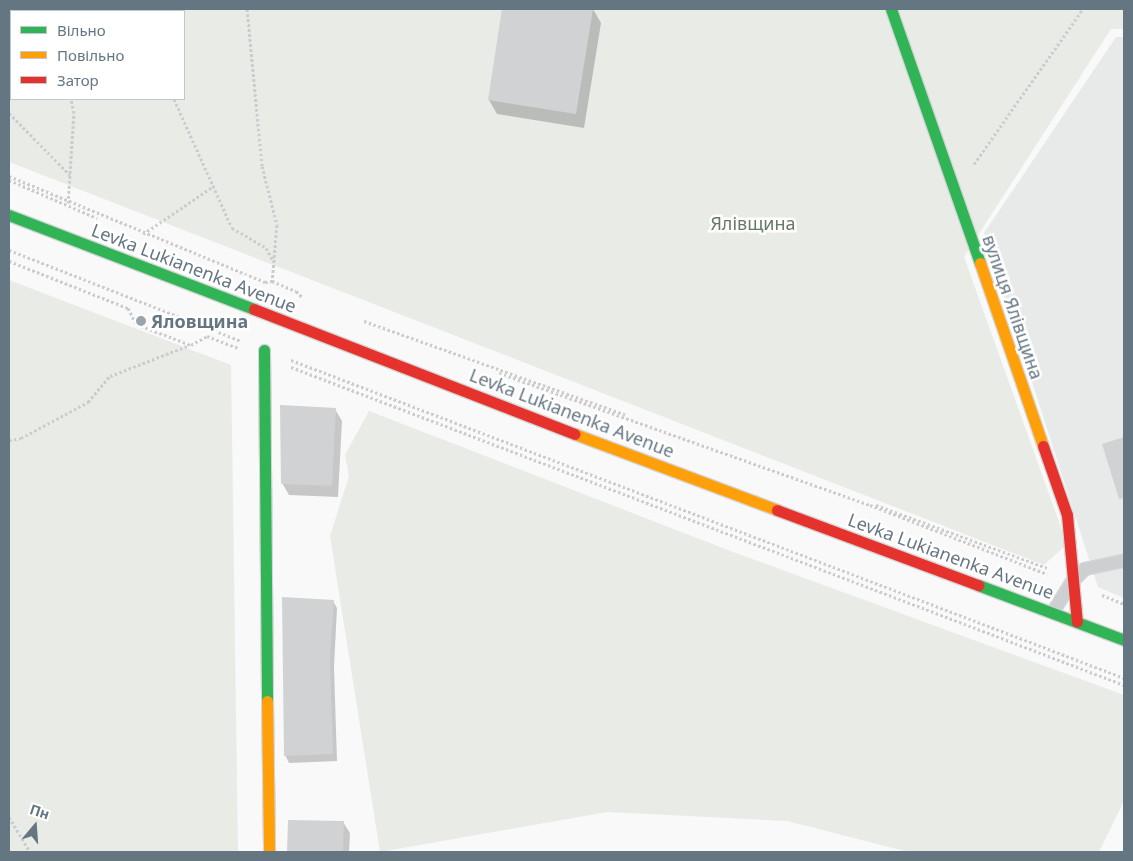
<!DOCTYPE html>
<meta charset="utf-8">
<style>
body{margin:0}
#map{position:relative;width:1133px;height:861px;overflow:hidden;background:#f9f9f9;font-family:"Noto Sans",sans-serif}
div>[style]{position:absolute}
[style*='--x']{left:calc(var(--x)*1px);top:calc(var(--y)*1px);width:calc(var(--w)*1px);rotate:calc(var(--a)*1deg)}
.built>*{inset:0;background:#e8e9e9}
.green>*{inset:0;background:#e8ebe6}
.shadow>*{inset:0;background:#0003}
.building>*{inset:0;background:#d0d2d3}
.path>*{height:3px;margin-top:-1.5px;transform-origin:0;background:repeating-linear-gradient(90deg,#cbcccd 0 2.5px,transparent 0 5px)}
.roads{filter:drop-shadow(1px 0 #d5d6d7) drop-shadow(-1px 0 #d5d6d7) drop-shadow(0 1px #d5d6d7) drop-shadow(0 -1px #d5d6d7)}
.lane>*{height:12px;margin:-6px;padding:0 6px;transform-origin:6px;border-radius:6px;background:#cecfd0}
.fast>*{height:11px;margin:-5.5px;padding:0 5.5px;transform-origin:5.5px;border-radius:5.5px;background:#30b455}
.slow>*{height:11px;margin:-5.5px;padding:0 5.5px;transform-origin:5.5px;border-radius:5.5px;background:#ff9f0a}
.jam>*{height:11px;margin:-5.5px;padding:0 5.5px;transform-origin:5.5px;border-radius:5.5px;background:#e5322d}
.dots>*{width:14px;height:14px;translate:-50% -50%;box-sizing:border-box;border:2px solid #fff;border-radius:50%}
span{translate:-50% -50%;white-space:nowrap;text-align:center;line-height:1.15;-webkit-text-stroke:5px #fff;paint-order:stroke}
.park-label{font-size:18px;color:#687a64}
.street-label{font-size:18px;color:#657683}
.poi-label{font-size:18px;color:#657683;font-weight:700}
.left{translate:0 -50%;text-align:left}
.frame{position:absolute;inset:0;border:10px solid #657683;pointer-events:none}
.legend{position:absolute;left:10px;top:10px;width:175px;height:90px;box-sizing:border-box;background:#fff;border:1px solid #c1c8cd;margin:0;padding:6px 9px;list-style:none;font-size:15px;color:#657683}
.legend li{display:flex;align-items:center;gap:10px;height:25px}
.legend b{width:25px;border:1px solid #c1c8cd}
.north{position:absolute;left:10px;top:801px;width:50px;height:50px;-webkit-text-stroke:4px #fff;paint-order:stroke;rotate:18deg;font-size:14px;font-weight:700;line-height:20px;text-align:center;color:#657683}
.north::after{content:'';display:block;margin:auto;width:18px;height:22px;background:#657683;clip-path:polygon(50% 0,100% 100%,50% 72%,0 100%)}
</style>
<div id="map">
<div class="built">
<div style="clip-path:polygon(1116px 37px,1124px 37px,1124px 598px,1098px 587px,984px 233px)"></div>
</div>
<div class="green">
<div style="clip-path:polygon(evenodd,9px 9px,1124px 9px,1124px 29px,1111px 29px,964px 257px,1067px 544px,1044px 565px,9px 162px,9px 9px,11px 11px,184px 11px,184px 99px,11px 99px,11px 11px)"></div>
<div style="clip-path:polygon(9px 280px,231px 365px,238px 852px,9px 852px)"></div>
<div style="clip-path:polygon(369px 411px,733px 552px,1124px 695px,1124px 801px,1099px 852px,909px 852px,787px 821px,607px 812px,380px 852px,330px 536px,349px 476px,345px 455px)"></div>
</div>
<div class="shadow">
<div style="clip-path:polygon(504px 9px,593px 9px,601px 23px,584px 128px,497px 114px,489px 100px)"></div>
<div style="clip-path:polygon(335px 409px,342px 421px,338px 497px,289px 495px,282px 483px)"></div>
<div style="clip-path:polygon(1124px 439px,1124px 495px,1121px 496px,1104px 444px)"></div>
<div style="clip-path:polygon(333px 601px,337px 608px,334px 667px,337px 761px,289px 763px,285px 755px)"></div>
<div style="clip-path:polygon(289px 821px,343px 822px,350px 833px,349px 852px,289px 852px)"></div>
</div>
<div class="building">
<div style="clip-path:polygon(502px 9px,593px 9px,576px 114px,488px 100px)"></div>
<div style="clip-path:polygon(280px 405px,336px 408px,332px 486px,281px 484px)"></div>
<div style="clip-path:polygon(1124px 437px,1124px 498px,1119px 499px,1102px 444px)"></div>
<div style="clip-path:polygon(282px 597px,334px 600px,330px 659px,333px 754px,284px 756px)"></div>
<div style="clip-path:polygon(288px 820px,344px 821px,343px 852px,287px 852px)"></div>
</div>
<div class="path">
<div style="--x:134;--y:9;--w:2;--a:63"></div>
<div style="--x:247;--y:9;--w:158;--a:84.5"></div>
<div style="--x:262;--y:166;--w:61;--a:75.7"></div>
<div style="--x:277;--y:225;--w:58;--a:94.9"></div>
<div style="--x:142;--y:11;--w:5;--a:-22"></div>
<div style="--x:174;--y:99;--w:141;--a:65.8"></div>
<div style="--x:232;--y:228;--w:39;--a:30"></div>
<div style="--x:266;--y:248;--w:16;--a:60"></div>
<div style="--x:9;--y:113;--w:87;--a:45.5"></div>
<div style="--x:974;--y:164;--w:189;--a:-54.9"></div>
<div style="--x:9;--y:176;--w:277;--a:22.5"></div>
<div style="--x:265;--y:282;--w:7;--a:-8"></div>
<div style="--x:272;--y:281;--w:26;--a:23"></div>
<div style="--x:296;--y:291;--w:8;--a:45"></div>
<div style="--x:9;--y:180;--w:96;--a:23.4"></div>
<div style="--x:68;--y:203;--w:90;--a:-86.2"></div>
<div style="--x:74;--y:113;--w:14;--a:-102"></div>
<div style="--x:143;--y:234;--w:86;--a:-34.1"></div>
<div style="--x:9;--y:250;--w:249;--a:21.4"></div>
<div style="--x:9;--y:261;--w:128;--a:21.6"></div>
<div style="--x:128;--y:308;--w:18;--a:63"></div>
<div style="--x:136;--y:324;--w:59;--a:20.9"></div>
<div style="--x:191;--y:345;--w:18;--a:-29"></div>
<div style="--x:207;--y:336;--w:33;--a:21"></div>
<div style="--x:364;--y:321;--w:278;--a:19.7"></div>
<div style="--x:291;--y:360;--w:892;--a:20.89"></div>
<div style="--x:291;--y:367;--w:892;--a:20.89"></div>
<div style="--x:499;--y:373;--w:394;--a:19.6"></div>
<div style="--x:870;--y:505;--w:190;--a:21.3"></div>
<div style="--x:9;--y:440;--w:12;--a:-9"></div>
<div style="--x:21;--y:438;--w:76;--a:-28.2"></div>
<div style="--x:88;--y:402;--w:34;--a:-50"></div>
<div style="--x:110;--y:376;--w:86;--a:-21.2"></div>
<div style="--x:876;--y:505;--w:182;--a:20.2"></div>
<div style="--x:1102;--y:595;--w:24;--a:22"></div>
<div style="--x:9;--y:817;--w:41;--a:59"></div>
</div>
<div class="roads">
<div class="lane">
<div style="--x:1053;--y:612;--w:34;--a:-58"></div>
<div style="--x:1071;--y:583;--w:20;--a:-45"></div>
<div style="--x:1085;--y:569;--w:40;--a:-12"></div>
</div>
<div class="fast">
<div style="--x:891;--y:9;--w:269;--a:70.7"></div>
<div style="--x:9;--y:215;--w:262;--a:21"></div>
<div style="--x:264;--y:350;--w:351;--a:89.5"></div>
<div style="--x:978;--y:585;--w:156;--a:20.6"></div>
</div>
<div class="slow">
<div style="--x:980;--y:263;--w:194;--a:71"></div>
<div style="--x:575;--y:434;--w:216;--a:20.6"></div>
<div style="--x:267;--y:701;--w:151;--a:89.2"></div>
</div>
<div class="jam">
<div style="--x:254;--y:309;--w:344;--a:21.3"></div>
<div style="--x:1043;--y:446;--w:73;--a:70.8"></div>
<div style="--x:1067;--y:515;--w:107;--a:84.7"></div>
<div style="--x:777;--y:510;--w:215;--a:20.5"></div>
</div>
</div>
<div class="dots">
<div style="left:141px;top:321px;background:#99a4ac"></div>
</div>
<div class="park-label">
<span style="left:753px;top:223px">Ялівщина</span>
</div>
<div class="street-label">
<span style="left:194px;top:268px;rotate:21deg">Levka Lukianenka Avenue</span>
<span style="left:1013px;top:307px;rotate:71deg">вулиця Ялівщина</span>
<span style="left:572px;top:413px;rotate:21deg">Levka Lukianenka Avenue</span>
<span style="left:951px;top:556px;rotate:20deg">Levka Lukianenka Avenue</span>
</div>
<div class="poi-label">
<span class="left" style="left:151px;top:321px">Яловщина</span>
</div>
<div class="frame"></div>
<ul class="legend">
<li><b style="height:6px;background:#30b455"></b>Вільно</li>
<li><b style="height:6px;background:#ff9f0a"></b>Повільно</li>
<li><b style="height:6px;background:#e5322d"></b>Затор</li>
</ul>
<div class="north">Пн</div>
</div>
